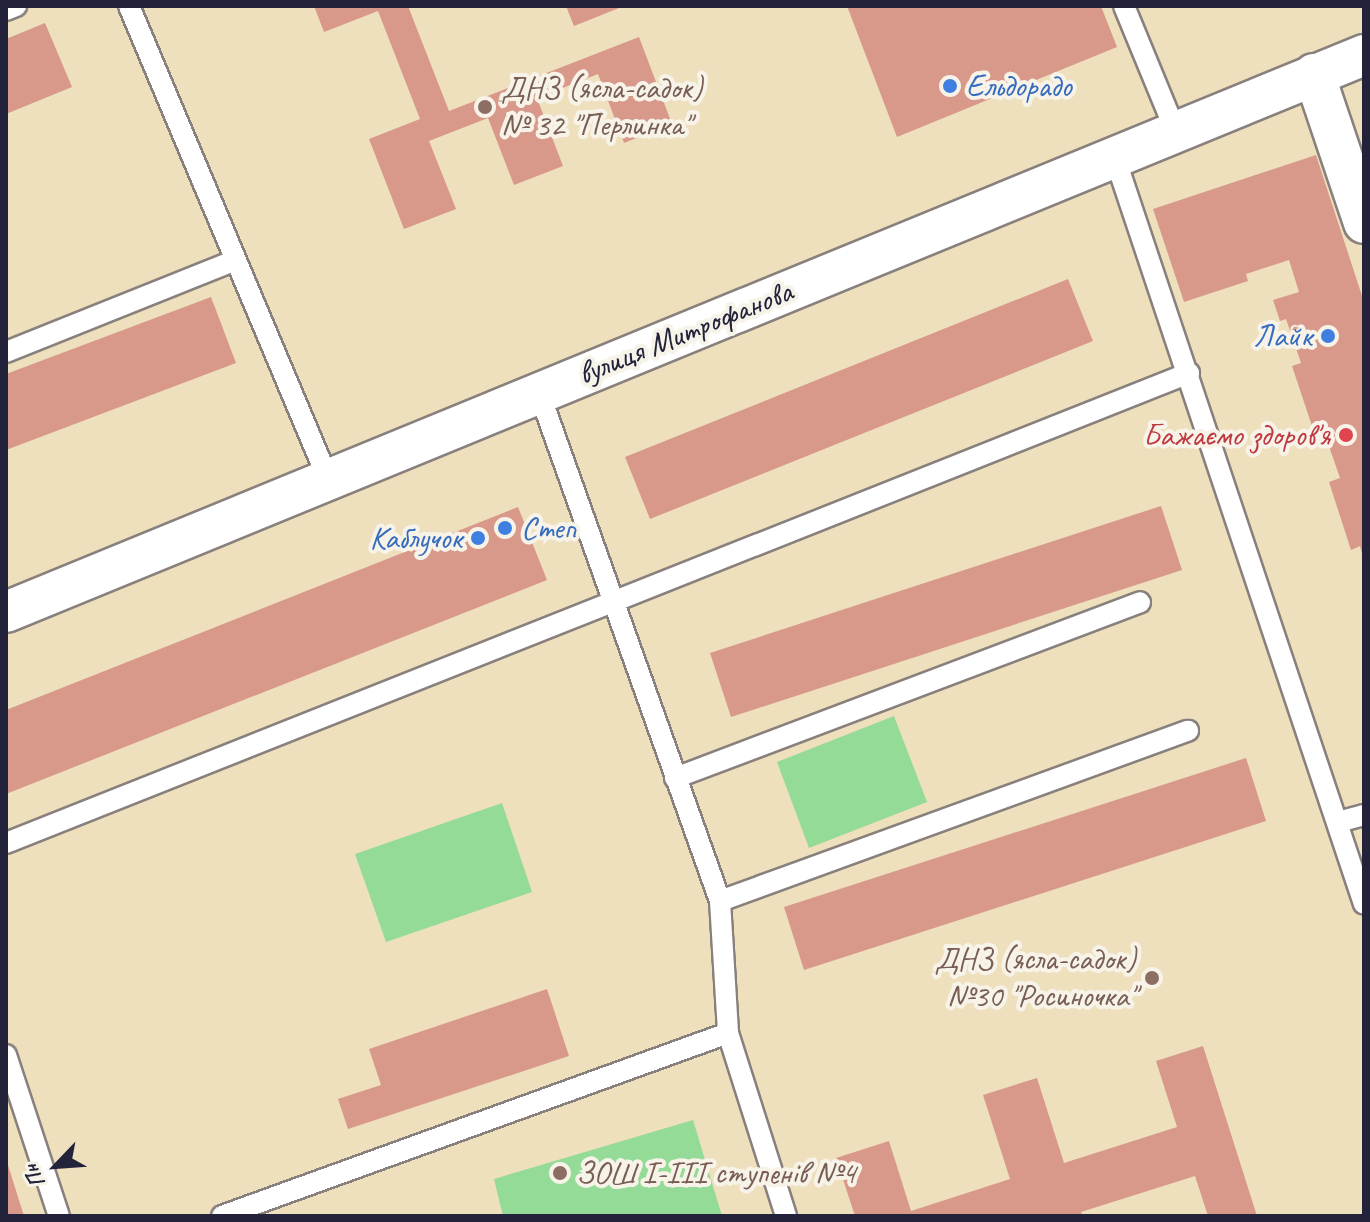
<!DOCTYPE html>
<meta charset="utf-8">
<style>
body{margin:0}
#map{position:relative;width:1370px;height:1222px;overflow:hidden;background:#eedfbd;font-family:Caveat,sans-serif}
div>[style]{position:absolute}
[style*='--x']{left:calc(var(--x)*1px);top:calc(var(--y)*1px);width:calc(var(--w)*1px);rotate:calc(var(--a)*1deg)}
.green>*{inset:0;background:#93db96}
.building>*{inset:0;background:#d8998a}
.roads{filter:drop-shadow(2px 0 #88807c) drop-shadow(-2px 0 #88807c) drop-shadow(0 2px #88807c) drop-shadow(0 -2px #88807c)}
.lane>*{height:20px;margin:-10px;padding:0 10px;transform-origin:10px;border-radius:10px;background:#fff}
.street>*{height:40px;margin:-20px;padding:0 20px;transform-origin:20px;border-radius:20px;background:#fff}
.dots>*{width:22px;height:22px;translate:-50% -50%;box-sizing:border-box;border:4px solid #f7f3e8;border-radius:50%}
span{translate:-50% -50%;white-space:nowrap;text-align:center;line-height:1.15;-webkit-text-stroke:8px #f7f3e8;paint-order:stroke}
.shop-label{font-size:32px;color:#366cbe}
.left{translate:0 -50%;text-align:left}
.right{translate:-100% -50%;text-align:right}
.education-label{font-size:32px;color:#785e54}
.street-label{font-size:32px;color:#22223b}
.health-label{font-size:32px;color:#be3a42}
.frame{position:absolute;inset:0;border:8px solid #22223b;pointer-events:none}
.north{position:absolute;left:16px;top:1126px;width:80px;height:80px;-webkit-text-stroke:6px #f7f3e8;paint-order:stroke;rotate:245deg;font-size:22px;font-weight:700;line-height:32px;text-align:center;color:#22223b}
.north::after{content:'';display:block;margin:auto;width:28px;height:36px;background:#22223b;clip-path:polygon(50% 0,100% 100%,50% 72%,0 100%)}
</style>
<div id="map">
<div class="green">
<div style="clip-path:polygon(894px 716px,927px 802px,809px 848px,777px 762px)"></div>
<div style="clip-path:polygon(502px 803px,532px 892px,386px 942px,355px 854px)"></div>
<div style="clip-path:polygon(693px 1120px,722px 1216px,503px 1216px,494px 1179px)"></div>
</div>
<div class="building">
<div style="clip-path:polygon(314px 6px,408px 6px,449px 111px,639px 37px,672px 124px,624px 143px,598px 74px,537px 98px,563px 166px,514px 185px,488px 118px,429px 141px,456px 209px,404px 229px,369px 139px,420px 119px,378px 11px,324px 32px)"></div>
<div style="clip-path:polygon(566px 6px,624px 6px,574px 26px)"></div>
<div style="clip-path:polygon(847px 6px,1101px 6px,1117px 47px,897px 137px)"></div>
<div style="clip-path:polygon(45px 23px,72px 87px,6px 114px,6px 39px)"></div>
<div style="clip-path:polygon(1316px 155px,1364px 302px,1363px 557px,1360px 546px,1351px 550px,1329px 482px,1340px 478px,1324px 432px,1315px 435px,1292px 366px,1301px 363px,1286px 319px,1280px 321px,1273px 300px,1299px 292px,1289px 260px,1246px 274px,1248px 281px,1184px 302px,1153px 209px)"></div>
<div style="clip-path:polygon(1068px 279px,1093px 341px,650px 519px,625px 457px)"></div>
<div style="clip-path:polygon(211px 297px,236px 363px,6px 450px,6px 374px)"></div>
<div style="clip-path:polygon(1161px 506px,1182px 570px,731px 717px,710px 653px)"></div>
<div style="clip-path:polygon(518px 507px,547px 580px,6px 794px,6px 710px)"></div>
<div style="clip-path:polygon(1246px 758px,1266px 821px,804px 970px,784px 907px)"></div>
<div style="clip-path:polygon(547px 989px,569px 1056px,348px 1129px,338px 1099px,381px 1085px,369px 1049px)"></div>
<div style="clip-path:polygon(1203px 1046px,1257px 1216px,1208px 1216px,1195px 1176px,1081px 1212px,1083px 1216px,855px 1216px,836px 1158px,889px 1141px,911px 1211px,1010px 1179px,983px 1095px,1037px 1078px,1064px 1163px,1177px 1127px,1156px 1061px)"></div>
<div style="clip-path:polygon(7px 1162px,24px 1216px,6px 1216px)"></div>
</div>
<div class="roads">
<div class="lane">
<div style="--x:129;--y:6;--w:513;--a:67.18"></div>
<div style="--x:1124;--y:6;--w:136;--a:67.6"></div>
<div style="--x:6;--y:10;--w:11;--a:-22"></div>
<div style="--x:1115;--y:158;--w:786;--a:71.54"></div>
<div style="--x:6;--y:352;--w:245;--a:-21.8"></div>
<div style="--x:539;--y:392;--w:540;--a:70.42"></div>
<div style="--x:720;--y:901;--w:132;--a:86.5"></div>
<div style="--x:728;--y:1033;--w:192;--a:72.4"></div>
<div style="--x:675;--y:778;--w:497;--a:-20.7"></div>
<div style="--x:1338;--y:822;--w:27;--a:-15"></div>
<div style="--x:6;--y:843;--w:1273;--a:-21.67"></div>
<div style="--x:720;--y:901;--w:498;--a:-20"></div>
<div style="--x:6;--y:1055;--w:169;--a:71.8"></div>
<div style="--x:222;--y:1216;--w:538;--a:-19.88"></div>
</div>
<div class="street">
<div style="--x:1314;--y:74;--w:157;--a:71.4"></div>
<div style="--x:6;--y:612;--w:1468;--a:-22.3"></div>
</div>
</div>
<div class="dots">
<div style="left:950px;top:86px;background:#3f7fe0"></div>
<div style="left:485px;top:107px;background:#8d6e63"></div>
<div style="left:1328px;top:336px;background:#3f7fe0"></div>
<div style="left:1346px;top:435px;background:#e0444e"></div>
<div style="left:505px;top:528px;background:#3f7fe0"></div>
<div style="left:478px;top:538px;background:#3f7fe0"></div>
<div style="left:1152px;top:978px;background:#8d6e63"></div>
<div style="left:560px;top:1173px;background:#8d6e63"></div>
</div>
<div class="shop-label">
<span class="left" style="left:966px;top:86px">Ельдорадо</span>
<span class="right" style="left:1312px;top:336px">Лайк</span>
<span class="left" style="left:521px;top:528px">Степ</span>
<span class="right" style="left:462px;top:538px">Каблучок</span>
</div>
<div class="education-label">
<span class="left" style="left:501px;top:107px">ДНЗ (ясла-садок)<br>№ 32 "Перлинка"</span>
<span class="right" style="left:1136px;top:978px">ДНЗ (ясла-садок)<br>№30 "Росиночка"</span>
<span class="left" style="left:576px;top:1173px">ЗОШ І-ІІІ ступенів №4</span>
</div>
<div class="street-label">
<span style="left:685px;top:333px;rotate:-22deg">вулиця Митрофанова</span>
</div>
<div class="health-label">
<span class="right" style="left:1330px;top:435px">Бажаємо здоров'я</span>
</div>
<div class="frame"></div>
<div class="north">Пн</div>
</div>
